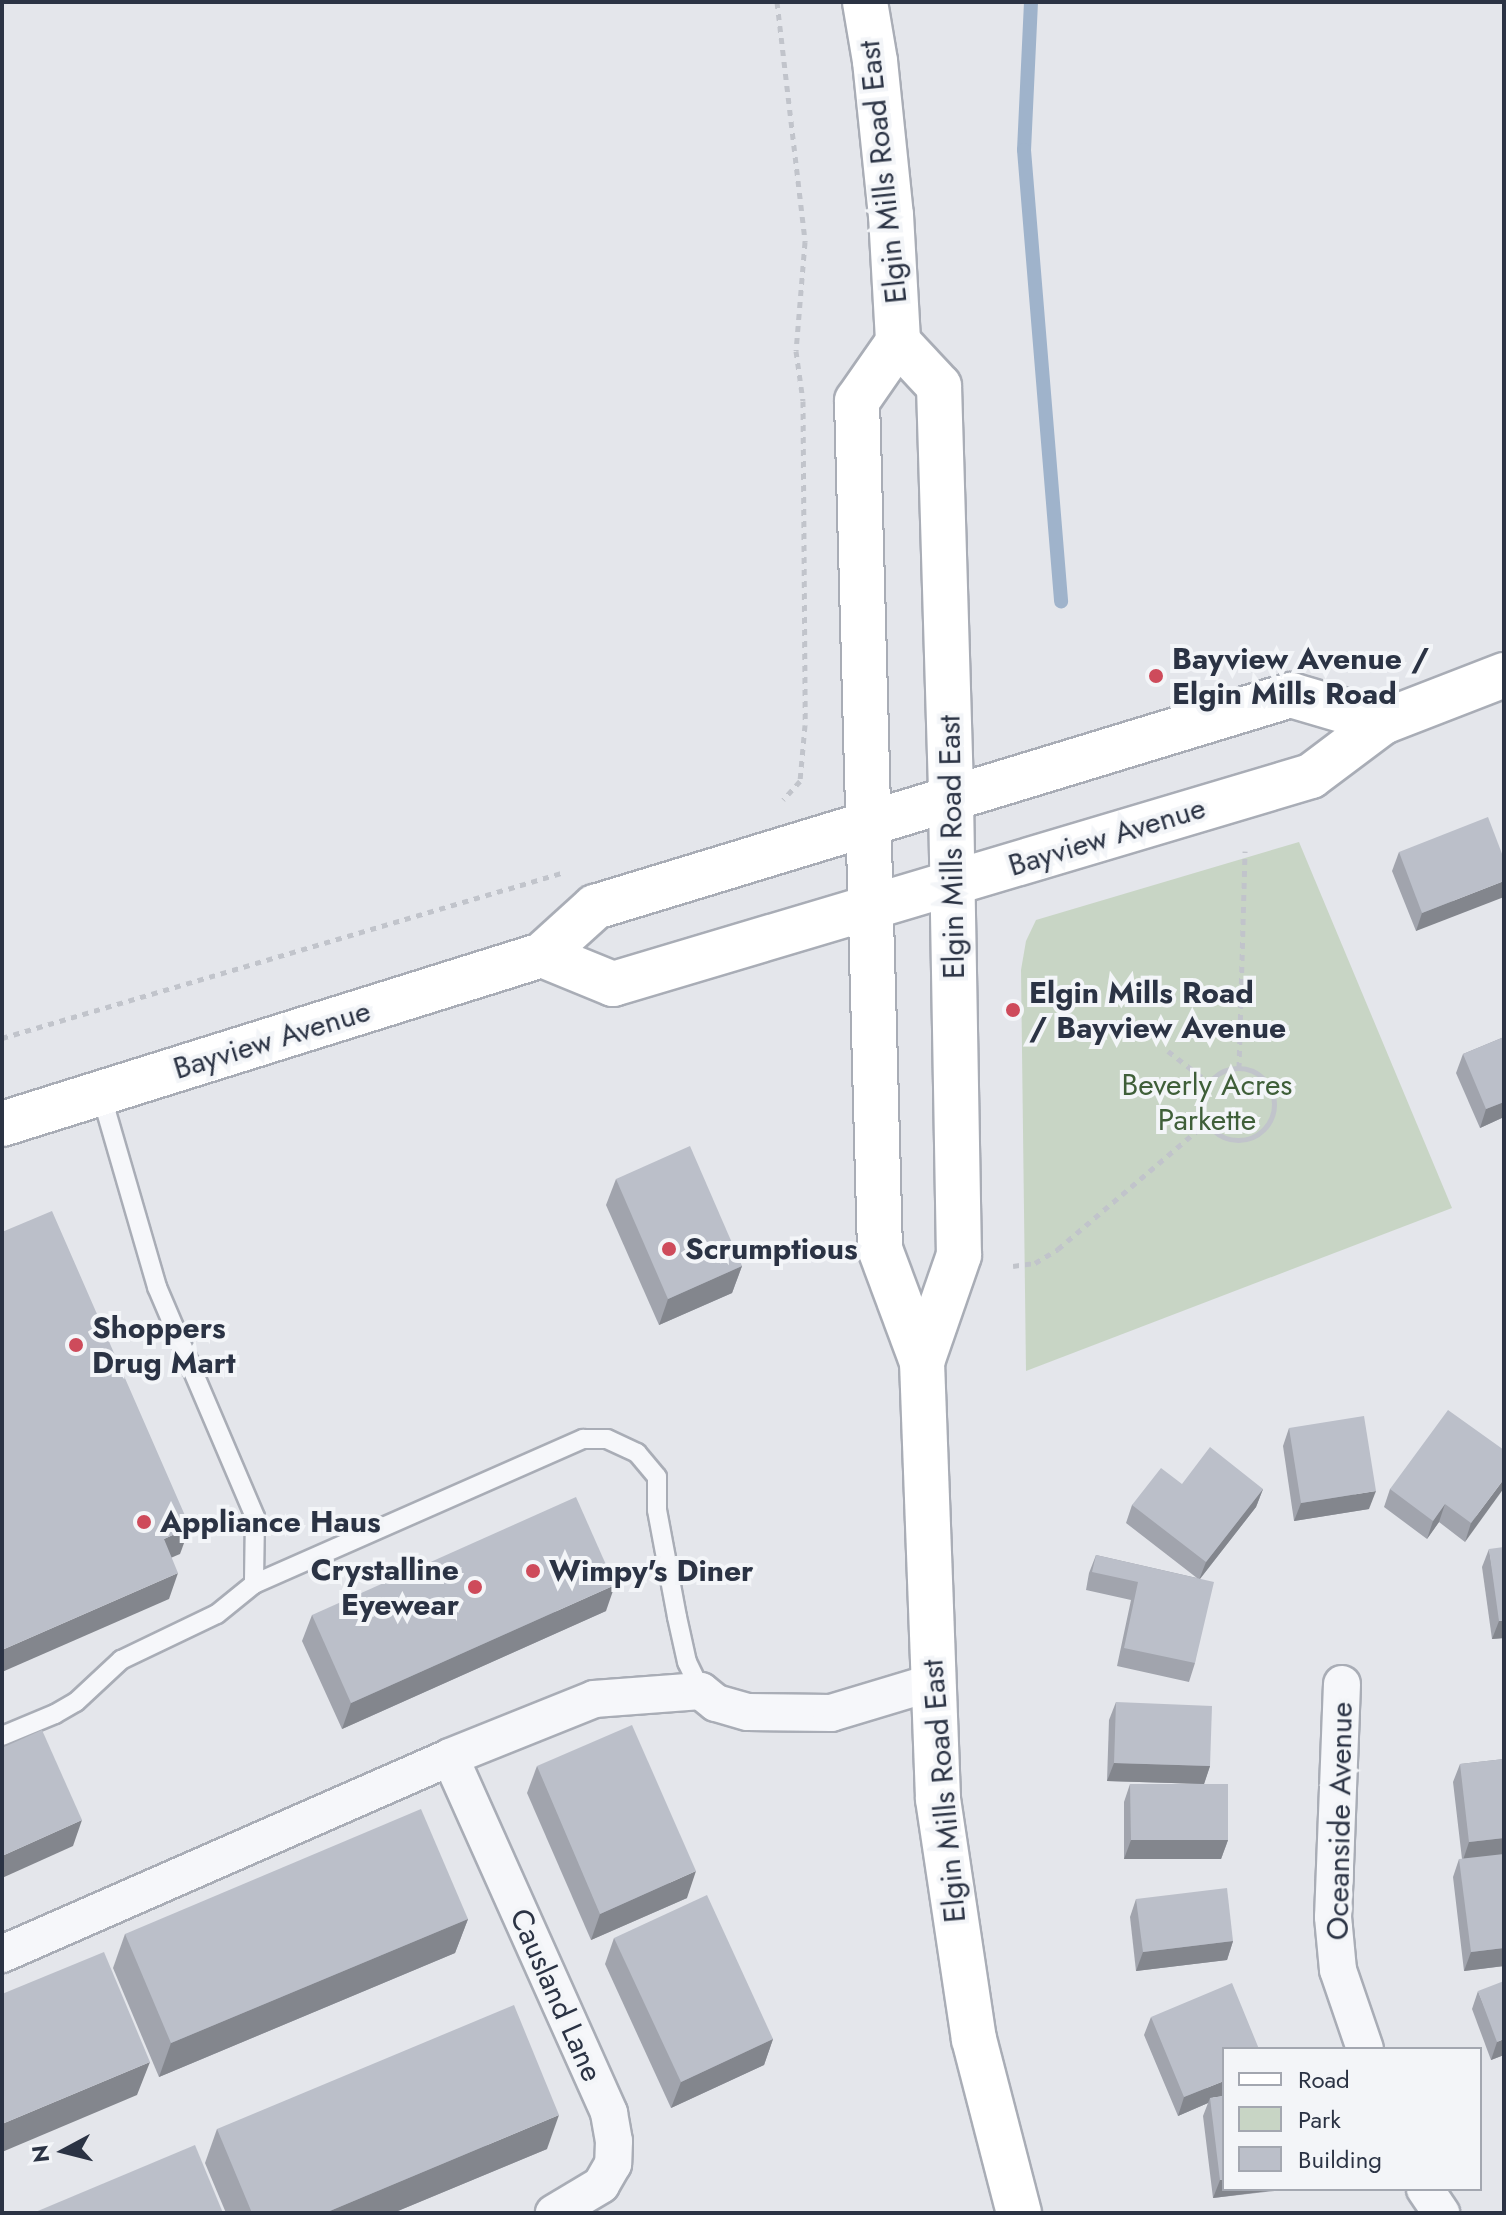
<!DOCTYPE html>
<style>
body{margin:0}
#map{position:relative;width:1506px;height:2215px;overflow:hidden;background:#e4e6eb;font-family:Jost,sans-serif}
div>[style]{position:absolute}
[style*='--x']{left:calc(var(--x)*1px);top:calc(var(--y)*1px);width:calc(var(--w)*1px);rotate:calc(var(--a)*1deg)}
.green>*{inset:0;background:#c8d5c5}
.stream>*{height:14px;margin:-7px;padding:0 7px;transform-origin:7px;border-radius:7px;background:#9fb3cb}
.path>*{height:5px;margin-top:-2.5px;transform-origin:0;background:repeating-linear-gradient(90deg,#c1c4cb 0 6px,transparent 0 12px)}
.path>.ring{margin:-2.5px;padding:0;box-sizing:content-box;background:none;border:5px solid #c1c4cb;border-radius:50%}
.roads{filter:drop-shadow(2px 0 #a9adb6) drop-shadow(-2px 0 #a9adb6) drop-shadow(0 2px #a9adb6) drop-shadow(0 -2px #a9adb6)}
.service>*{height:18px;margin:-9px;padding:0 9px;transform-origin:9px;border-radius:9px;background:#f6f7fa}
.minor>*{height:36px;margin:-18px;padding:0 18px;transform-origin:18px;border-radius:18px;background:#f6f7fa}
.secondary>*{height:44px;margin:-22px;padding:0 22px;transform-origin:22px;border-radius:22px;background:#fff}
.wall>*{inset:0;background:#a1a4ad}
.shaded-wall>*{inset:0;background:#83868d}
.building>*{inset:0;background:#bbbfc9}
.dots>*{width:22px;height:22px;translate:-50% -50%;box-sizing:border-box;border:4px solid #f3f5f8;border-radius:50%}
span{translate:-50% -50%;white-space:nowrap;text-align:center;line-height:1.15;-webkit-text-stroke:8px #f3f5f8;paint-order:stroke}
.street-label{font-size:30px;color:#2b3344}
.poi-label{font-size:30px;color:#2b3344;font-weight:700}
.left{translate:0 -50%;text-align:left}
.right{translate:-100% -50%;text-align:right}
.park-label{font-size:30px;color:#3f5f39}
.frame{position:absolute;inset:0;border:4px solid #2b3344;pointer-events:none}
.legend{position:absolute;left:1222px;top:2047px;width:260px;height:144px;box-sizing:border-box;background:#f3f5f8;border:2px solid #a3a7b0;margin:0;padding:10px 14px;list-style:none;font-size:24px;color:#2b3344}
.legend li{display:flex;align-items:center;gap:16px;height:40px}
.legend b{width:40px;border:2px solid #a3a7b0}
.north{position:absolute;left:24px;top:2111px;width:80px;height:80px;-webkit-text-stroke:6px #f3f5f8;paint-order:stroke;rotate:263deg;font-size:22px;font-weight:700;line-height:32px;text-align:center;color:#2b3344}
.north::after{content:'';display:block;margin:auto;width:28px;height:36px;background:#2b3344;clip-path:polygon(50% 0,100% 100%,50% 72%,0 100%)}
</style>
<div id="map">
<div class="green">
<div style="clip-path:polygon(1299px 842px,1452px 1208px,1026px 1371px,1021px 970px,1026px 941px,1036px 920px)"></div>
</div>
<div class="stream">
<div style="--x:1031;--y:2;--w:148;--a:92.7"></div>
<div style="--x:1024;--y:150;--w:453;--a:85.3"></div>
</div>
<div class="path">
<div style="--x:777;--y:2;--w:242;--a:83.3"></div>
<div style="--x:805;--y:242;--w:109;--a:94.7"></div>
<div style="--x:796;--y:351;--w:50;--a:82"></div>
<div style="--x:803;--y:401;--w:324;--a:89.6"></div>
<div style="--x:805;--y:725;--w:56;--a:95.1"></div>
<div style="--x:800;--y:781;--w:25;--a:132"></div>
<div style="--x:2;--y:1038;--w:587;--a:-16.43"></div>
<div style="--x:1168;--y:1051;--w:51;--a:37.8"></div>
<div class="ring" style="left:1202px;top:1068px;width:67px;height:67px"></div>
<div style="--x:1239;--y:1068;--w:217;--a:-88.4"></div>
<div style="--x:1013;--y:1266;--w:22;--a:-8"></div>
<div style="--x:1035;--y:1263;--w:27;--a:-31"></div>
<div style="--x:1058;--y:1249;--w:194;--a:-40.4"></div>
</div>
<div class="roads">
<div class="service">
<div style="--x:101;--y:1094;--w:201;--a:73.8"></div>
<div style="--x:157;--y:1287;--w:250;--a:66.9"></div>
<div style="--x:255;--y:1517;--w:67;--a:90.9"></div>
<div style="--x:254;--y:1584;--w:360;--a:-23.8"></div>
<div style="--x:583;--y:1439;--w:24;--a:0"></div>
<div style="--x:607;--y:1439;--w:33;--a:25"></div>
<div style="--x:637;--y:1453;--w:31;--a:50"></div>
<div style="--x:657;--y:1477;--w:33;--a:90"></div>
<div style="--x:657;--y:1510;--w:109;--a:79.4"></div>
<div style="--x:677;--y:1617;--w:46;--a:77.5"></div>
<div style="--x:687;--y:1662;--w:32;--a:64"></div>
<div style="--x:2;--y:1736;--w:57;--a:-22.5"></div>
<div style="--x:55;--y:1714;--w:24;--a:-30"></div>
<div style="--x:76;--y:1702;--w:62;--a:-43"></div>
<div style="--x:121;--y:1660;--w:106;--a:-25.6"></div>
<div style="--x:217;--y:1614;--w:48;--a:-39"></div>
</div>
<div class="minor">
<div style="--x:1342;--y:1684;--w:233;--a:92.2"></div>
<div style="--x:1333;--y:1917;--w:53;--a:84.6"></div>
<div style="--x:1338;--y:1970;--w:83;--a:71.1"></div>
<div style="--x:450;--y:1757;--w:390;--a:65.9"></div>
<div style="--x:609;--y:2113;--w:28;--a:80"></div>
<div style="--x:614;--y:2141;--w:23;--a:92"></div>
<div style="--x:613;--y:2164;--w:24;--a:120"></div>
<div style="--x:601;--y:2185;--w:55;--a:149.2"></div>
<div style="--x:2;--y:1954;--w:489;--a:-23.7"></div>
<div style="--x:450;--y:1757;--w:155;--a:-21.9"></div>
<div style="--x:594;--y:1699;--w:107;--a:-4.3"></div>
<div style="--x:701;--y:1691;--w:19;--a:39"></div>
<div style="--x:716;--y:1703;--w:33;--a:16"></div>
<div style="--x:748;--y:1712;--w:83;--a:0.7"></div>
<div style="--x:831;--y:1713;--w:104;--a:-16.7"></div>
<div style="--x:1425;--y:2189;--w:29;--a:56"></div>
</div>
<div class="secondary">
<div style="--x:865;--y:2;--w:60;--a:80.4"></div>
<div style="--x:875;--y:61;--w:155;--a:84.1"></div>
<div style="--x:891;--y:215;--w:127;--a:86.8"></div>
<div style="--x:898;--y:342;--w:72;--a:124.8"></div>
<div style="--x:857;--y:401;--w:848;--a:88.45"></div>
<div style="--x:880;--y:1249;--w:121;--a:69.6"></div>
<div style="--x:922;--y:1362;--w:437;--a:87.9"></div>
<div style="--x:938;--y:1799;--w:243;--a:81.5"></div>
<div style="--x:974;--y:2039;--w:180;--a:75.5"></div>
<div style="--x:898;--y:342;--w:60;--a:47"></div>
<div style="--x:939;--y:386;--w:414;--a:88.3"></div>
<div style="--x:951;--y:800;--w:455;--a:89"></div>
<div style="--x:959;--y:1255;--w:113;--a:109.1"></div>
<div style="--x:542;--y:955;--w:77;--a:22.2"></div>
<div style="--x:613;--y:984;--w:728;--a:-16.59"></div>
<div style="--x:1311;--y:776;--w:90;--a:-36.9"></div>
<div style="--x:1383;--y:722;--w:130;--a:-21.2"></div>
<div style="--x:2;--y:1124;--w:566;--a:-17.38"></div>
<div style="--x:542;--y:955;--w:72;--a:-42.2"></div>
<div style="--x:595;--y:907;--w:728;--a:-16.94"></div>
<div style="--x:1291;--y:695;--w:96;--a:16.4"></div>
</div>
</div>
<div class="wall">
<div style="clip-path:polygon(1399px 852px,1504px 859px,1416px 931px,1392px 871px)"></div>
<div style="clip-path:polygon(1504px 1037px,1504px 1117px,1480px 1128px,1456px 1073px,1463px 1054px)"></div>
<div style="clip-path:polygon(616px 1179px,742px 1266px,732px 1293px,659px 1325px,606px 1205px)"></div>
<div style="clip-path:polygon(1289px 1428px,1369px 1509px,1294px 1521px,1283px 1446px)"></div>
<div style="clip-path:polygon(1504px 1450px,1465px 1542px,1439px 1522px,1427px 1539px,1384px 1507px,1390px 1489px)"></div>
<div style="clip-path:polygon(1182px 1484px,1263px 1489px,1256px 1507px,1200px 1579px,1195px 1663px,1189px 1682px,1117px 1666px,1131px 1600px,1086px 1590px,1089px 1573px,1096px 1555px,1197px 1578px,1126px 1523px,1132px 1505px)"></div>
<div style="clip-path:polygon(1489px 1549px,1504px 1638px,1492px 1639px,1482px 1567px)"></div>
<div style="clip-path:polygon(606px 1611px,342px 1729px,302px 1641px,312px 1615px)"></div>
<div style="clip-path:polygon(1116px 1702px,1210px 1766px,1204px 1784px,1107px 1781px,1109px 1720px)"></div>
<div style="clip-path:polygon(1504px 1759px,1504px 1966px,1464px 1971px,1453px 1877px,1459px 1859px,1462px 1859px,1453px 1782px,1460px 1764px)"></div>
<div style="clip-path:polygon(537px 1766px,687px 1898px,591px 1940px,527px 1793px)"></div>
<div style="clip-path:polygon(1130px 1784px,1228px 1840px,1221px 1859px,1124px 1859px,1124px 1802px)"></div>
<div style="clip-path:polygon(1136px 1899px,1233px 1941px,1227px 1960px,1136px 1971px,1130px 1917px)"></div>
<div style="clip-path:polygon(468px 1919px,455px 1953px,159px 2077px,113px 1968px,125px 1934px)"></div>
<div style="clip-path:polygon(614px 1938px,773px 2039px,764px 2065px,671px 2108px,605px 1964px)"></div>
<div style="clip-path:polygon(1478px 1991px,1504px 2055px,1491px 2060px,1472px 2009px)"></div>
<div style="clip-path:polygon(1151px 2017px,1284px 2190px,1213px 2198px,1203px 2116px,1208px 2103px,1178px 2116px,1144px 2035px)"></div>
<div style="clip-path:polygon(217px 2129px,547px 2149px,393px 2213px,226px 2213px,205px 2163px)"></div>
</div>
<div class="shaded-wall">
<div style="clip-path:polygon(1504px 881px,1504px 897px,1416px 931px,1422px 913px)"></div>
<div style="clip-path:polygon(1504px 1102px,1504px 1117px,1480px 1128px,1486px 1109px)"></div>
<div style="clip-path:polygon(742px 1266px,732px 1293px,659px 1325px,668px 1299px)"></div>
<div style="clip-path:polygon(1504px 1479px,1504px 1488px,1465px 1542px,1471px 1523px)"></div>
<div style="clip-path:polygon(1263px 1489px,1256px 1507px,1199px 1580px,1206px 1562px)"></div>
<div style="clip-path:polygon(1376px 1491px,1369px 1509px,1294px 1521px,1301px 1503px)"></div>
<div style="clip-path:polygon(1445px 1504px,1439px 1522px,1427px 1539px,1433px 1521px)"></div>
<div style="clip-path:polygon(190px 1527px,180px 1554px,154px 1565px,164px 1539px)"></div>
<div style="clip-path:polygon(178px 1573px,169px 1599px,2px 1672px,2px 1650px)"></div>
<div style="clip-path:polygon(615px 1585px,606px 1611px,342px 1729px,351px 1703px)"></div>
<div style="clip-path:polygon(1499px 1621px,1504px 1621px,1504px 1638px,1492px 1639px)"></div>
<div style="clip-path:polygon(1114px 1763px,1210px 1766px,1204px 1784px,1107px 1781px)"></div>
<div style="clip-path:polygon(82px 1820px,73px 1846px,2px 1878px,2px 1856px)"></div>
<div style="clip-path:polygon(1504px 1838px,1504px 1855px,1463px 1860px,1469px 1842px)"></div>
<div style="clip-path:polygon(1131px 1840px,1228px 1840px,1221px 1859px,1124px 1859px)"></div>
<div style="clip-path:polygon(696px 1871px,687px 1898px,591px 1940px,600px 1914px)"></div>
<div style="clip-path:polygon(468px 1919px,455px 1953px,159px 2077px,171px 2043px)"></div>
<div style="clip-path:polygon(1233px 1941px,1227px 1960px,1136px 1971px,1143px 1952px)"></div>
<div style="clip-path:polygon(1504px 1948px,1504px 1966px,1464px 1971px,1471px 1952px)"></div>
<div style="clip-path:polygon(773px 2039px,764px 2065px,671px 2108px,681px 2082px)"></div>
<div style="clip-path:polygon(1504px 2039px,1504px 2055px,1491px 2060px,1497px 2042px)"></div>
<div style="clip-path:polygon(150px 2062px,137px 2095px,2px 2152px,2px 2124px)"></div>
<div style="clip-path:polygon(1224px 2081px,1224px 2096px,1210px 2098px,1208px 2103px,1178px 2116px,1184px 2097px)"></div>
<div style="clip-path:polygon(559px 2115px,547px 2149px,393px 2213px,325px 2213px)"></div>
<div style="clip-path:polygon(1220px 2180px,1224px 2180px,1224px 2189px,1284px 2189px,1213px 2198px)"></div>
</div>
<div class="building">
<div style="clip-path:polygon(1488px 817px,1504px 859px,1504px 881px,1422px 913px,1399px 852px)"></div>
<div style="clip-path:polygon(1504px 1037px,1504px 1102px,1486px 1109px,1463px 1054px)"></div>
<div style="clip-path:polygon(690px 1146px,742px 1266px,668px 1299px,616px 1179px)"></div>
<div style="clip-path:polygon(52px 1211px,190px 1527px,164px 1539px,178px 1573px,2px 1650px,2px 1232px)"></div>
<div style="clip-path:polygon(1448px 1410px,1504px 1450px,1504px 1479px,1471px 1523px,1445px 1504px,1433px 1521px,1390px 1489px)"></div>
<div style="clip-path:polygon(1364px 1416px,1376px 1491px,1301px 1503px,1289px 1428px)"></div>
<div style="clip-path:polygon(1210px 1447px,1263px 1489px,1206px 1562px,1132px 1505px,1161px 1468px,1182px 1484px)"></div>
<div style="clip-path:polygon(576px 1497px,615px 1585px,351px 1703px,312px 1615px)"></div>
<div style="clip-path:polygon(1504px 1547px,1504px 1621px,1499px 1621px,1489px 1549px)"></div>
<div style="clip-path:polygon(1096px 1555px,1214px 1582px,1195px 1663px,1124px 1648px,1138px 1582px,1092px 1572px)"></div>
<div style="clip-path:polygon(1116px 1702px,1212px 1706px,1210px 1766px,1114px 1763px)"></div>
<div style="clip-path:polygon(632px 1725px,696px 1871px,600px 1914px,537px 1766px)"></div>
<div style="clip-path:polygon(42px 1730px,82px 1820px,2px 1856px,2px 1748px)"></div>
<div style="clip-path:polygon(1504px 1759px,1504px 1838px,1469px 1842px,1460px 1764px)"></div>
<div style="clip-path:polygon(1130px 1784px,1228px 1784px,1228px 1840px,1131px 1840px)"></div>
<div style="clip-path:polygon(421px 1809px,468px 1919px,171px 2043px,125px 1934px)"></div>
<div style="clip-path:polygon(1504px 1854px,1504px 1948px,1471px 1952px,1459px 1859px)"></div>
<div style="clip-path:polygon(1227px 1888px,1233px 1941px,1143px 1952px,1136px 1899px)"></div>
<div style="clip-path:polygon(707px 1895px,773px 2039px,681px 2082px,614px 1938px)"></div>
<div style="clip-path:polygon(104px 1952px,150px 2062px,2px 2124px,2px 1994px)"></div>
<div style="clip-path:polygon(1504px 1981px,1504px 2039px,1497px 2042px,1478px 1991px)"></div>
<div style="clip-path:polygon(1232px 1983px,1259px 2049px,1224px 2049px,1224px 2081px,1184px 2097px,1151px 2017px)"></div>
<div style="clip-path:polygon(514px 2005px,559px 2115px,325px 2213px,252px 2213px,217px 2129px)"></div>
<div style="clip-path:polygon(1224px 2096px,1224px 2180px,1220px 2180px,1210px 2098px)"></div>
<div style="clip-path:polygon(195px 2145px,223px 2213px,33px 2213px)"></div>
</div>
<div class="dots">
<div style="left:1156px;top:676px;background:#ce4b5b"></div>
<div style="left:1013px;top:1010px;background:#ce4b5b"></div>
<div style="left:669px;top:1249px;background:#ce4b5b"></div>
<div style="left:76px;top:1345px;background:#ce4b5b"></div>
<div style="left:144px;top:1522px;background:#ce4b5b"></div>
<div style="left:533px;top:1571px;background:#ce4b5b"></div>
<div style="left:475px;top:1587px;background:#ce4b5b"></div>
</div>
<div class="street-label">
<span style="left:883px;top:172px;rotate:-96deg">Elgin Mills Road East</span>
<span style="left:1107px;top:837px;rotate:-17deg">Bayview Avenue</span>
<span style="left:952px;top:847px;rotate:-91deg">Elgin Mills Road East</span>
<span style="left:272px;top:1040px;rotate:-17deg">Bayview Avenue</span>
<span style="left:944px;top:1791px;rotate:-95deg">Elgin Mills Road East</span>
<span style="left:1340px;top:1821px;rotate:-89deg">Oceanside Avenue</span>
<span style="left:556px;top:1995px;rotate:66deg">Causland Lane</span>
</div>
<div class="poi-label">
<span class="left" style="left:1172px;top:676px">Bayview Avenue /<br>Elgin Mills Road</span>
<span class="left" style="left:1029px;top:1010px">Elgin Mills Road<br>/ Bayview Avenue</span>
<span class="left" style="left:685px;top:1249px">Scrumptious</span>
<span class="left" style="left:92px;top:1345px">Shoppers<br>Drug Mart</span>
<span class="left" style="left:160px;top:1522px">Appliance Haus</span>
<span class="right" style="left:459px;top:1587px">Crystalline<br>Eyewear</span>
<span class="left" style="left:549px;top:1571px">Wimpy's Diner</span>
</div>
<div class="park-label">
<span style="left:1207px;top:1102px">Beverly Acres<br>Parkette</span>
</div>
<div class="frame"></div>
<ul class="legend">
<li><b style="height:10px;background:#fff"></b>Road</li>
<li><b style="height:22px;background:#c8d5c5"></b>Park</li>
<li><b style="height:22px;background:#bbbfc9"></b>Building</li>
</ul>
<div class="north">N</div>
</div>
